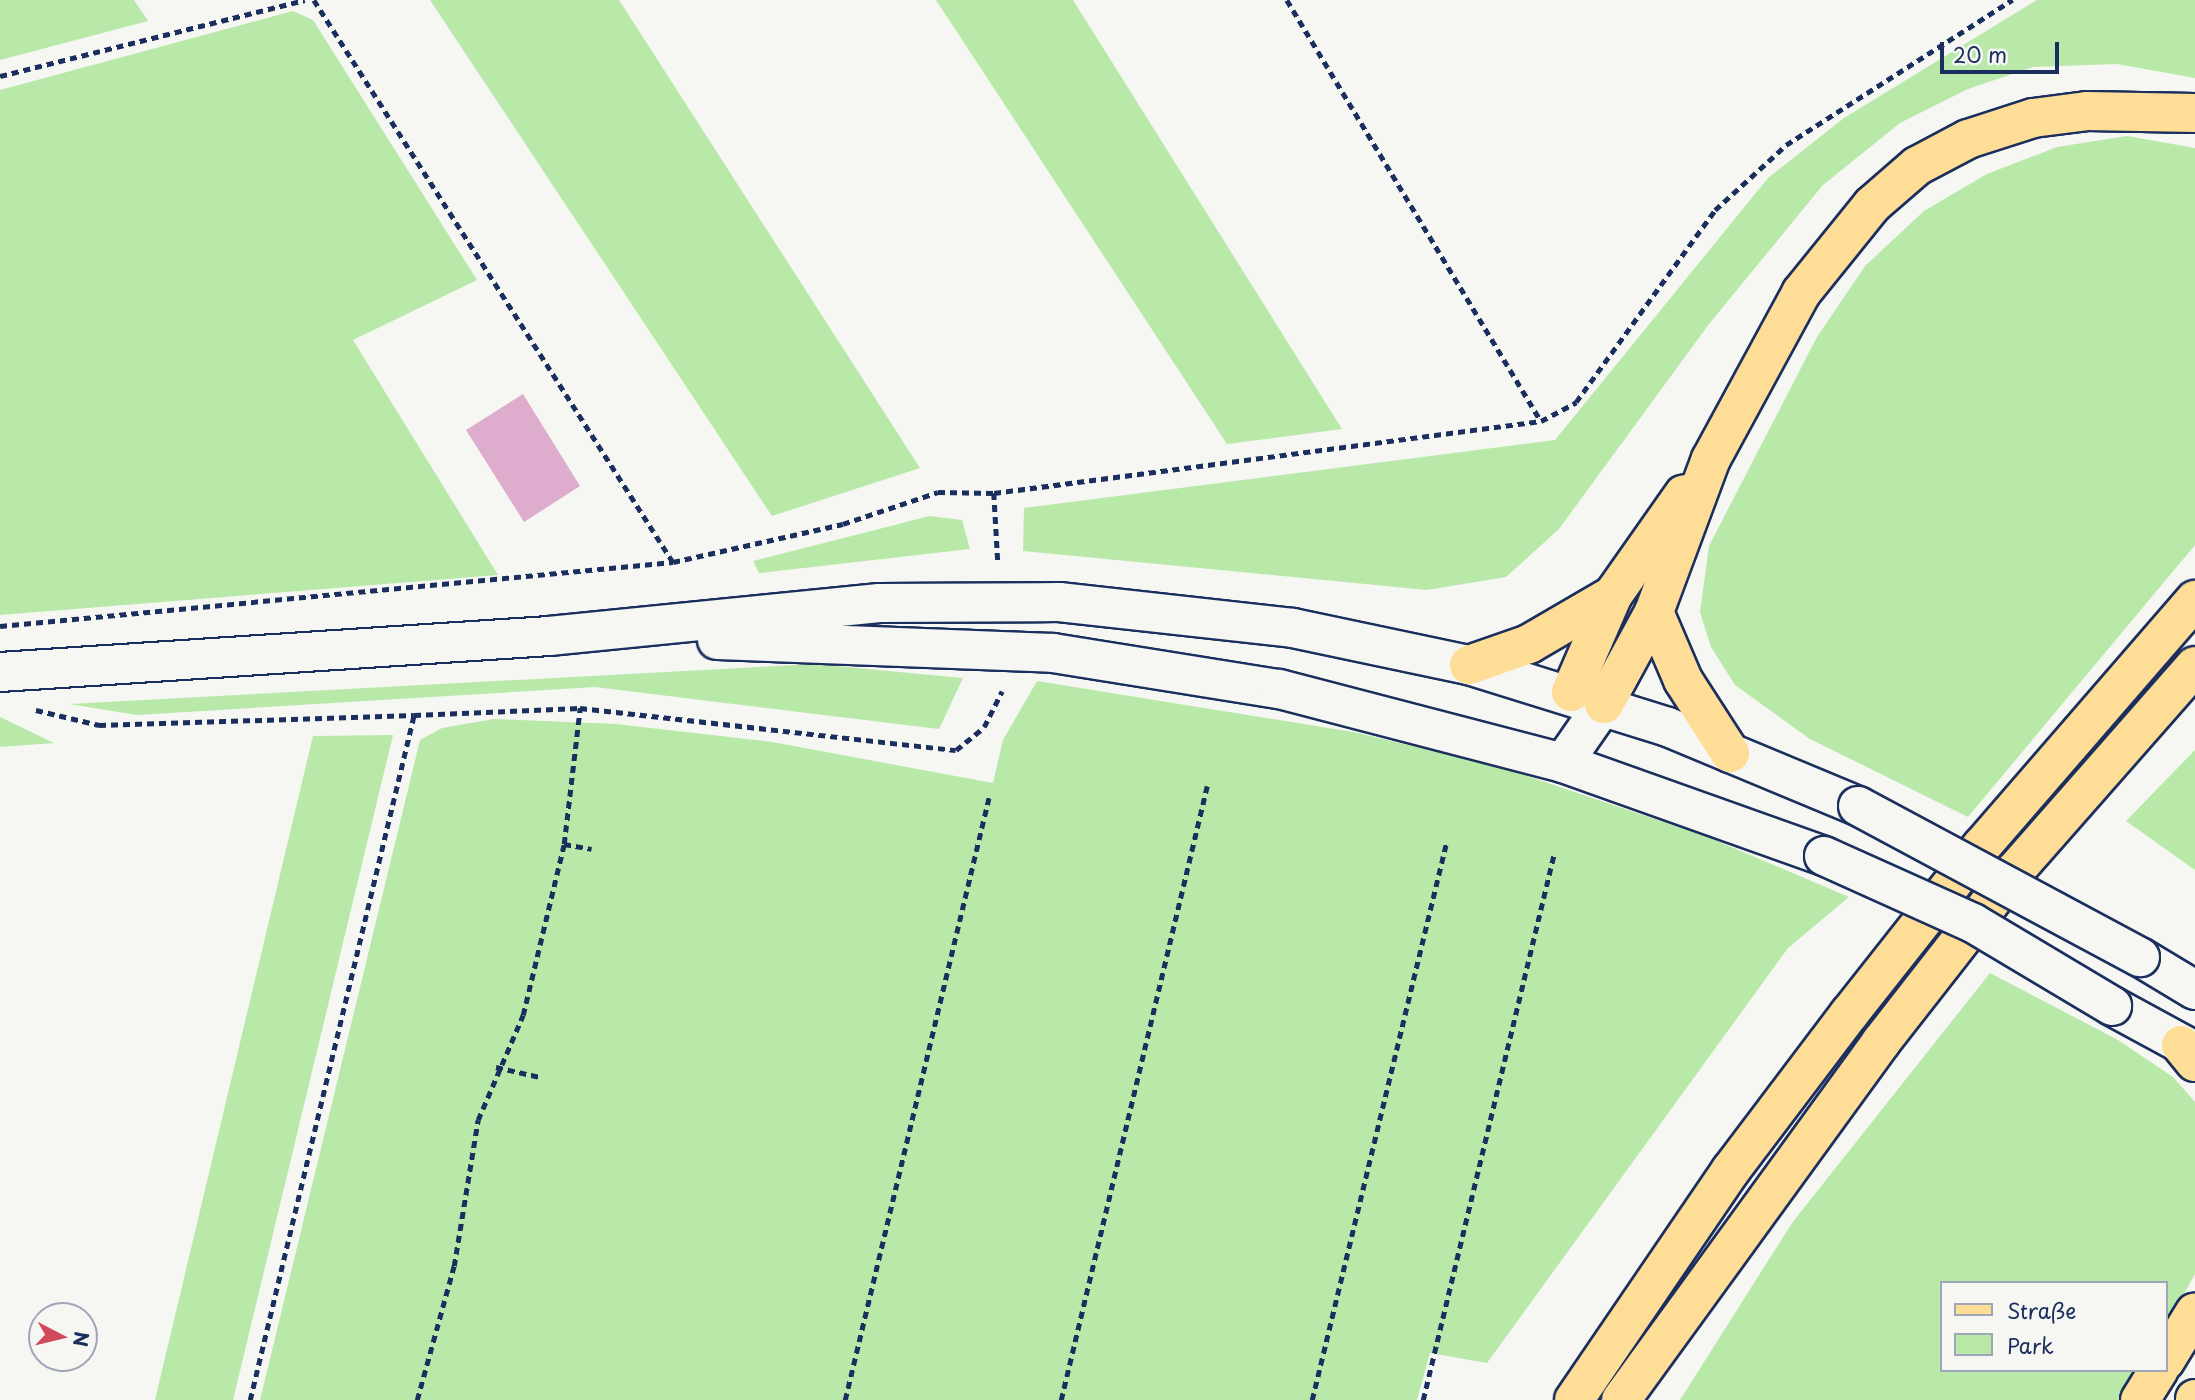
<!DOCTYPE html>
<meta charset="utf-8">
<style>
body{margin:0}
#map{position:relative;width:2195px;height:1400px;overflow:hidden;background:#f6f6f2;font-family:"Playpen Sans",sans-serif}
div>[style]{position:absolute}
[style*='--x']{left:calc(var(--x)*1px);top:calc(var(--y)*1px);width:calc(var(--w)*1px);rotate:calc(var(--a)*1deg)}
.green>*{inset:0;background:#b8e9a9}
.building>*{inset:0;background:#deadcd}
.path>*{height:4.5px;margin-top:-2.25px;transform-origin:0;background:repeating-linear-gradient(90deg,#1b2f5e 0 7px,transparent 0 12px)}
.roads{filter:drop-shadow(2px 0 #1b2f5e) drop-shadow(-2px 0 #1b2f5e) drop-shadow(0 2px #1b2f5e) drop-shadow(0 -2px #1b2f5e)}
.secondary>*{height:38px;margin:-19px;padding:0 19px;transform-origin:19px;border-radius:19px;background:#f6f6f2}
.primary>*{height:38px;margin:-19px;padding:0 19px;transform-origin:19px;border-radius:19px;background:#fedd96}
.bridges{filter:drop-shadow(2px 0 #1b2f5e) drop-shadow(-2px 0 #1b2f5e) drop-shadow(0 2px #1b2f5e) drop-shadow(0 -2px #1b2f5e)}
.secondary-bridge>*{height:38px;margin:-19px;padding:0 19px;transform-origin:19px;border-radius:19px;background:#f6f6f2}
span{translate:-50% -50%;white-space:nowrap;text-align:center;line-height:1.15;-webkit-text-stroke:6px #f6f6f2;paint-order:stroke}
.legend{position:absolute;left:1940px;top:1281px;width:228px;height:91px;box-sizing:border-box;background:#f6f6f2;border:2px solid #9ea6b7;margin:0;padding:9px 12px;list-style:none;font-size:21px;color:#1b2f5e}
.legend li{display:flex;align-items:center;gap:14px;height:35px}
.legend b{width:35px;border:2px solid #9ea6b7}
.north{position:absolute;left:28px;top:1302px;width:70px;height:70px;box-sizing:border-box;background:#f6f6f2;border:2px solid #9ea6b7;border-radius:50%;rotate:97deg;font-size:19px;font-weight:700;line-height:28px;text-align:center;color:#1b2f5e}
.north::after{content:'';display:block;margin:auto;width:24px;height:32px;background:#d1495b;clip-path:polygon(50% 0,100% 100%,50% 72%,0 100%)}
.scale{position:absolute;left:1940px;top:42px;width:119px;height:32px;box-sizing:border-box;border:4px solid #1b2f5e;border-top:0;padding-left:9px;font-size:21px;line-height:24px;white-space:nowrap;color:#1b2f5e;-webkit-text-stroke:5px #f6f6f2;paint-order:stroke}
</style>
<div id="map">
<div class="green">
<div style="clip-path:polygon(0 0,134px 0,148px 21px,0 60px)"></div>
<div style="clip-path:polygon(430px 0,619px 0,920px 468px,772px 516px)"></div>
<div style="clip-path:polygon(936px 0,1073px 0,1342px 429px,1227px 444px)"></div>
<div style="clip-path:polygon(2037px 0,2195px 0,2195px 78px,2117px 64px,2033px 67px,1968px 89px,1900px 123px,1823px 185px,1709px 324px,1559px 529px,1506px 577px,1427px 590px,1023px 551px,1024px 508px,1555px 440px,1768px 178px,1844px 118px)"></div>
<div style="clip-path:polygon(293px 11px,313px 20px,477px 280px,353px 340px,498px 575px,0 615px,0 90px)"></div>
<div style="clip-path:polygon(2127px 136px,2195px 148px,2195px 545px,1968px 817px,1810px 739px,1735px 685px,1711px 647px,1700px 612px,1709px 546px,1817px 337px,1865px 266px,1924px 211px,1987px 174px,2057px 147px)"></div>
<div style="clip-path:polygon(930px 516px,962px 520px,970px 549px,759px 573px,753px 561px)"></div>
<div style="clip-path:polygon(814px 664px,963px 678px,939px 729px,595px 687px,137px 715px,69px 704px)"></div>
<div style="clip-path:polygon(1037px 681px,1353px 732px,1494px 765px,1708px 837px,1849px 897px,1788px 948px,1487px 1363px,1430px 1353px,1417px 1400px,260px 1400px,420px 740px,442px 728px,494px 719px,616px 724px,772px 742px,993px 783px,1003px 740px)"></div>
<div style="clip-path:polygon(0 717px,54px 743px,0 747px)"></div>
<div style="clip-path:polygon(393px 735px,233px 1400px,155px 1400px,313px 736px)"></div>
<div style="clip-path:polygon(2195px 750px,2195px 870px,2126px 821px)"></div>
<div style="clip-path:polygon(1990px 973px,2118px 1040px,2173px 1077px,2195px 1102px,2195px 1274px,2165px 1328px,2165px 1283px,1941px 1283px,1941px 1370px,2139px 1370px,2120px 1400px,1680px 1400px,1792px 1223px)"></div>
</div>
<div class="building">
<div style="clip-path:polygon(523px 394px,580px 486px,524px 522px,466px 430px)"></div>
</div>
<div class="path">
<div style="--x:314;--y:0;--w:667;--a:57.43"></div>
<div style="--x:1287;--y:0;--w:492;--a:58.9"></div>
<div style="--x:0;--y:76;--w:314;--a:-14"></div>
<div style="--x:994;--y:493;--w:552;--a:-7.5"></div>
<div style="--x:1541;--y:421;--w:40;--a:-28"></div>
<div style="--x:1576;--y:402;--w:237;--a:-54.1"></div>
<div style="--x:1715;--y:210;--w:96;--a:-42.5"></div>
<div style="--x:1786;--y:145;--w:269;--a:-32.7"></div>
<div style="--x:0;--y:626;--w:676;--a:-5.43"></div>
<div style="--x:673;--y:562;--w:174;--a:-12.6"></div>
<div style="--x:843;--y:524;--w:100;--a:-18.6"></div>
<div style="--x:938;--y:492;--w:56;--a:1"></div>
<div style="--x:994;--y:493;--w:70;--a:86.7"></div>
<div style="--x:36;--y:710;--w:65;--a:13.4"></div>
<div style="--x:99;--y:725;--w:315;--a:-1.8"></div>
<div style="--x:564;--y:844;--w:28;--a:10"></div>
<div style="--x:496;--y:1067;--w:45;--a:12.8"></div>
<div style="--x:250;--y:1400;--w:704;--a:-76.54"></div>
<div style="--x:414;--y:715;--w:166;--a:-2.4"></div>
<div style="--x:580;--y:708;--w:378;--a:6.4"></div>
<div style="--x:956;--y:750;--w:36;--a:-39"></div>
<div style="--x:984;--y:727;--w:40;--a:-63.4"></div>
<div style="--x:417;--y:1400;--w:139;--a:-74.6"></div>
<div style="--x:454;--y:1266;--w:148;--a:-80.7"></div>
<div style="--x:478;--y:1120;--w:114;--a:-66.8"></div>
<div style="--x:523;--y:1015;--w:176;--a:-76.5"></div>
<div style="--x:564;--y:844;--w:137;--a:-83.3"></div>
<div style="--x:845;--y:1400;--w:620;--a:-76.57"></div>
<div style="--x:1061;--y:1400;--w:631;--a:-76.62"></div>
<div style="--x:1312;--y:1400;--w:572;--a:-76.45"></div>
<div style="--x:1423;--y:1400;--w:561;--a:-76.51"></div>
</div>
<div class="roads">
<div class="secondary">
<div style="--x:717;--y:640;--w:336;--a:2.2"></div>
<div style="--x:1053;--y:653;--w:229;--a:9.1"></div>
<div style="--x:1279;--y:689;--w:293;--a:14.6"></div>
<div style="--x:1563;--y:763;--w:277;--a:19.6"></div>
<div style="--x:0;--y:672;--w:550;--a:-3.75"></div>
<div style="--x:549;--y:636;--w:332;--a:-5.7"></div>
<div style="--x:879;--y:603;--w:180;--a:-0.3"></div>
<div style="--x:1059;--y:602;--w:235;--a:6.3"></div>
<div style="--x:1293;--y:628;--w:180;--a:11.9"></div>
<div style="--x:1469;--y:665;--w:208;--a:17.3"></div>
<div style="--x:1668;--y:727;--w:206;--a:22.6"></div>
<div style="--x:1563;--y:763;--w:72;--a:-55.2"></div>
<div style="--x:2140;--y:957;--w:64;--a:31"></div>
<div style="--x:2112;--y:1006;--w:94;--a:28.5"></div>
</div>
<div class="primary">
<div style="--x:1654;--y:612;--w:74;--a:66.9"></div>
<div style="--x:1683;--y:680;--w:87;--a:57.2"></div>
<div style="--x:1469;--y:665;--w:64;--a:-19.3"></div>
<div style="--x:1529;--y:644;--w:97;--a:-30.3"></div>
<div style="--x:1571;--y:692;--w:106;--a:-66.6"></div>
<div style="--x:1613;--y:595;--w:123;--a:-54.9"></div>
<div style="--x:1604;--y:704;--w:105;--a:-61.5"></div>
<div style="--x:1654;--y:612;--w:163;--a:-69.6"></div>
<div style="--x:1711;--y:459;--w:189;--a:-61.5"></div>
<div style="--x:1801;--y:293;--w:113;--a:-51.1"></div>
<div style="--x:1872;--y:205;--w:60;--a:-40.9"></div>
<div style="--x:1917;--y:166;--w:58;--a:-27.9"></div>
<div style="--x:1968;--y:139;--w:68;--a:-17.9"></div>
<div style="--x:2033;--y:118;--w:54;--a:-7.4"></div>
<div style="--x:2087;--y:111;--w:108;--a:1.1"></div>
<div style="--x:2181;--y:1045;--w:22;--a:51"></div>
<div style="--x:2165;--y:1361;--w:57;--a:-58.5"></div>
<div style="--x:1574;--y:1400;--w:278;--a:-55.7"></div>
<div style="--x:1731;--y:1170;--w:196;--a:-52.9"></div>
<div style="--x:1849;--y:1014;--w:213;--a:-51.7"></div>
<div style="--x:1981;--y:847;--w:327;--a:-49.1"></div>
<div style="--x:1621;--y:1400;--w:442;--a:-54"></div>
<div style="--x:1881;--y:1042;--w:216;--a:-52"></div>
<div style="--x:2014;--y:872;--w:274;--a:-48.7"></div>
<div style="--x:2140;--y:1400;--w:36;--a:-58"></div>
<div style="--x:2195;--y:1400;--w:1;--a:-90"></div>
</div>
</div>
<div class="bridges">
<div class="secondary-bridge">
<div style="--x:1858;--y:806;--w:320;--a:28.2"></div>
<div style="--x:1824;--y:856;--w:163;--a:24.2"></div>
<div style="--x:1973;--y:923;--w:162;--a:30.8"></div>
</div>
</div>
<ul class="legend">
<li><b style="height:9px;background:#fedd96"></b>Straße</li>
<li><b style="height:19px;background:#b8e9a9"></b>Park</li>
</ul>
<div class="north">N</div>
<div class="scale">20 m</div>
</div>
